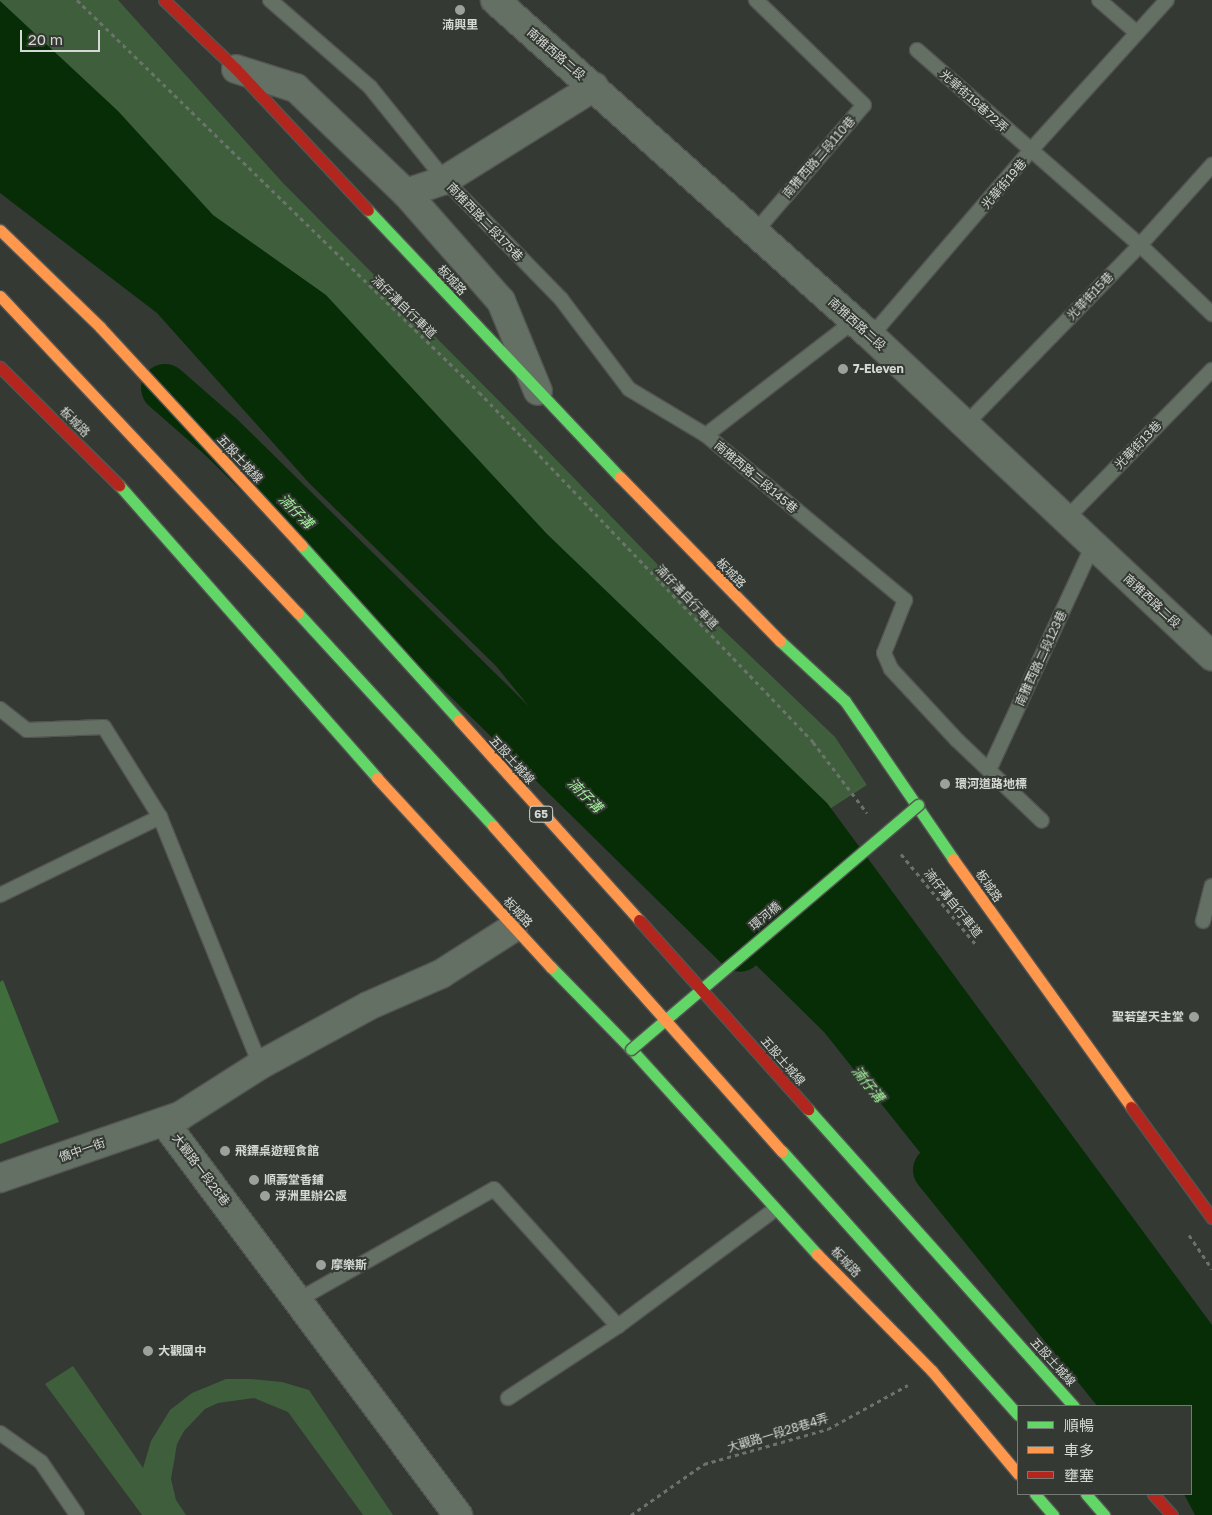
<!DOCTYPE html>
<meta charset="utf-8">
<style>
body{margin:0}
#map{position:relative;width:1212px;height:1515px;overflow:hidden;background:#353934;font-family:"Golos Text","Noto Sans TC",sans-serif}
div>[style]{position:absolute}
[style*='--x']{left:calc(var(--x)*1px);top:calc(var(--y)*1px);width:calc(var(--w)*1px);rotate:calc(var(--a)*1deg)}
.green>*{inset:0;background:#3e5e3c}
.forest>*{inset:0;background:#3f6d3b}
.water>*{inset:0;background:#072d06}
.river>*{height:48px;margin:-24px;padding:0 24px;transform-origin:24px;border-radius:24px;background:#072d06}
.path>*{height:3px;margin-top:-1.5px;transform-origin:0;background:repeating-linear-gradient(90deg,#6b746b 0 4px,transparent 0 8px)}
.roads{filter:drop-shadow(1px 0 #535552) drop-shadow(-1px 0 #535552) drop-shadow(0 1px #535552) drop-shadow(0 -1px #535552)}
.lane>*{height:14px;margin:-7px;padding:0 7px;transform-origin:7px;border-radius:7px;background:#657064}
.street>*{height:28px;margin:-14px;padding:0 14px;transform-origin:14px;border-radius:14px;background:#657064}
.fast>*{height:11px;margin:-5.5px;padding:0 5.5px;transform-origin:5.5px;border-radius:5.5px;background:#63d668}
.slow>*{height:11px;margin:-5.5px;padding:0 5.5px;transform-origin:5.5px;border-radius:5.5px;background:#ff974d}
.jam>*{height:11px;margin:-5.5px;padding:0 5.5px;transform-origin:5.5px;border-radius:5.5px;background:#b3261e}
.bridges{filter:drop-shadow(1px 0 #535552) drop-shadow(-1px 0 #535552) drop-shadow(0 1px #535552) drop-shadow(0 -1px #535552)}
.fast-bridge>*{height:11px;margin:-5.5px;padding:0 5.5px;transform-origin:5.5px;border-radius:5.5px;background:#63d668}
.slow-bridge>*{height:11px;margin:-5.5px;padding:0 5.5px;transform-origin:5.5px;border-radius:5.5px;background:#ff974d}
.jam-bridge>*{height:11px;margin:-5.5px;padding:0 5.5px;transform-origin:5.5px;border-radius:5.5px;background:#b3261e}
.dots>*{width:14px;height:14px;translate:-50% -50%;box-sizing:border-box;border:2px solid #343a33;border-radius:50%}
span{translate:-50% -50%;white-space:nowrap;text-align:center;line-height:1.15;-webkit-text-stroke:4px #343a33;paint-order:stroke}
.shield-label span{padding:1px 4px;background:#343a33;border:1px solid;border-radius:4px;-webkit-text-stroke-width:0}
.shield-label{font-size:11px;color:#d5d9d5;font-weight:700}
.poi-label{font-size:12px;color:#d5d9d5;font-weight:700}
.left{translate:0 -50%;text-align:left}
.right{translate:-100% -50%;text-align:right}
.street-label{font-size:12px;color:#d5d9d5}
.water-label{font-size:14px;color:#a5f19f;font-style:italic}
.legend{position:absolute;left:1017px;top:1405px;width:175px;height:90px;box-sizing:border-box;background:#343a33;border:1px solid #747a74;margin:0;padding:6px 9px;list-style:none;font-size:15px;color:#d5d9d5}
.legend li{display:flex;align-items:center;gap:10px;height:25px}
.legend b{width:25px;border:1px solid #747a74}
.scale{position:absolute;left:20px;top:30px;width:80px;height:22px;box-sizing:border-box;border:2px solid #d5d9d5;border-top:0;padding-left:6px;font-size:15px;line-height:18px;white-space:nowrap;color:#d5d9d5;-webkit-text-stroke:4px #343a33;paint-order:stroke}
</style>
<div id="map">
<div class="green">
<div style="clip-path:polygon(0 0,118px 0,283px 183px,514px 416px,690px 598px,835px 737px,867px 785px,825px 812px,0 17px)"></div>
<div style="clip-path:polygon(73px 1366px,143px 1468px,151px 1441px,170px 1410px,192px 1393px,226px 1379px,251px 1379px,282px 1382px,309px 1390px,393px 1515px,363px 1515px,288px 1412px,254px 1398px,218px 1403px,205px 1409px,184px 1431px,177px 1444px,171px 1479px,176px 1500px,186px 1515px,142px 1515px,45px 1384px)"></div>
</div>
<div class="forest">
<div style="clip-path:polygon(3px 980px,59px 1122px,0 1144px,0 982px)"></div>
</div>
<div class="water">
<div style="clip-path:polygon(0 1px,118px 111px,213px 215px,326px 295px,547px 534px,827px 803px,1212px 1325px,1212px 1515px,1195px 1515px,1184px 1494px,1191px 1494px,1191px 1406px,1137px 1406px,926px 1160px,824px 1032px,703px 913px,616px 813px,496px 666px,310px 484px,157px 313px,0 193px)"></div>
</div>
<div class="river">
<div style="--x:165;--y:388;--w:74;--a:41.2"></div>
<div style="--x:221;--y:437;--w:728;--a:44.55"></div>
<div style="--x:937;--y:1170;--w:304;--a:51"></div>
</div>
<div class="path">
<div style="--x:77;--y:0;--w:561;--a:44.28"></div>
<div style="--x:479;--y:392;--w:484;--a:46.3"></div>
<div style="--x:813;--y:742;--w:89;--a:52.7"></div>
<div style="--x:901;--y:854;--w:119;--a:50.4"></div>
<div style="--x:1189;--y:1235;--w:41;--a:55.9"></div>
<div style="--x:631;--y:1515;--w:89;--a:-34.9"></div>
<div style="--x:704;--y:1464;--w:129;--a:-15.8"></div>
<div style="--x:828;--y:1429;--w:91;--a:-28.8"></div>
</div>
<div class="roads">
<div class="lane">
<div style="--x:270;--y:0;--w:133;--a:41"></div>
<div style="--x:370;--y:87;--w:119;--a:51.1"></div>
<div style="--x:445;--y:180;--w:166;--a:45.7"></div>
<div style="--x:561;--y:299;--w:113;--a:52.9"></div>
<div style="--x:629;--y:389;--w:90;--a:30.9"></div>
<div style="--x:1099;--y:0;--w:50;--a:41"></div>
<div style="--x:917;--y:50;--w:296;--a:41.2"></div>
<div style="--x:1140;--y:245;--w:100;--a:43.8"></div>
<div style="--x:755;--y:232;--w:167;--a:-49.4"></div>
<div style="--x:864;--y:105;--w:151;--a:-135.8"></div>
<div style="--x:854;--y:321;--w:187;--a:142.4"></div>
<div style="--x:706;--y:435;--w:259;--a:39.7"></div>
<div style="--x:905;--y:600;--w:57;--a:111.6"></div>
<div style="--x:884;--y:653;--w:17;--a:66"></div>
<div style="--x:891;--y:669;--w:97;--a:47.1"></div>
<div style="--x:957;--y:740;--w:117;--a:43.6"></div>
<div style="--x:871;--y:336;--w:245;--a:-49.3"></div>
<div style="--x:1031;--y:150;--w:202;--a:-47.8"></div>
<div style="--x:965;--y:425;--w:251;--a:-45.8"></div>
<div style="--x:1140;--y:245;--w:108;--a:-48"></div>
<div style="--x:1065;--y:520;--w:210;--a:-45.6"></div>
<div style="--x:0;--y:709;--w:34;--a:38"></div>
<div style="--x:27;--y:730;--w:77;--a:-2.2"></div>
<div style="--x:104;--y:727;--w:106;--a:58.1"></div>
<div style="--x:160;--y:817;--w:267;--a:68"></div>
<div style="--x:989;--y:770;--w:248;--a:-65.2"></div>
<div style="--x:0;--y:895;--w:178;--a:-26"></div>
<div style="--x:1203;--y:921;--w:36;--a:-76"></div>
<div style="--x:298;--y:1300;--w:225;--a:-29.5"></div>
<div style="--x:494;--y:1189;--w:185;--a:47.9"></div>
<div style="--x:508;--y:1398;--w:131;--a:-33.2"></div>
<div style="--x:618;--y:1326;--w:194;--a:-36.6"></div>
<div style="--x:0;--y:1433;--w:50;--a:35.3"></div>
<div style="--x:41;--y:1462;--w:64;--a:55.8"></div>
</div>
<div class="street">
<div style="--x:495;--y:0;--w:504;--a:41.78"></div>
<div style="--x:871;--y:336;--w:468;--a:43.2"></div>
<div style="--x:236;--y:69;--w:63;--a:17.6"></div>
<div style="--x:296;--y:88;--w:152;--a:43.7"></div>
<div style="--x:406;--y:193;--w:144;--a:48.7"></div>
<div style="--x:501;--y:301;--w:97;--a:67.7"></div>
<div style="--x:406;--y:193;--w:41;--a:-18.4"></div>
<div style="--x:445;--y:180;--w:176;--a:-32"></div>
<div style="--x:164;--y:1122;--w:491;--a:53.2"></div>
<div style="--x:0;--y:1178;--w:190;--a:-19"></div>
<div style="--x:180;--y:1116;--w:95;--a:-32.5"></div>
<div style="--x:260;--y:1065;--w:123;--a:-28.6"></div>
<div style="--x:368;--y:1006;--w:80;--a:-23.7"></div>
<div style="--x:441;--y:974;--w:85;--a:-32.6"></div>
</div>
<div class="fast">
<div style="--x:368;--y:210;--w:367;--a:46.7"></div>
<div style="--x:119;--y:485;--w:390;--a:48.6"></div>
<div style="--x:780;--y:641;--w:88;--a:42.7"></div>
<div style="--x:845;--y:701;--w:191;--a:55.6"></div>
<div style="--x:551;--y:967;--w:115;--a:45.7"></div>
<div style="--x:631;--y:1049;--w:277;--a:47.8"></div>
<div style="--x:1035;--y:1494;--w:28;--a:49"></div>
<div style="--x:1086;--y:1494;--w:28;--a:49"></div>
</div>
<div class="slow">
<div style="--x:620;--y:477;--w:229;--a:45.7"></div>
<div style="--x:377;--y:778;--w:257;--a:47.4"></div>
<div style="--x:953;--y:859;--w:305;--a:54.3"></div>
<div style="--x:817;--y:1254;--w:164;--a:45.5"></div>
<div style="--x:932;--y:1371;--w:134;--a:50.1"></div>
</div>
<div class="jam">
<div style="--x:164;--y:0;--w:100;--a:43.8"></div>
<div style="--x:236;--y:69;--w:193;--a:46.9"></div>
<div style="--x:0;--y:367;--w:168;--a:44.8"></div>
<div style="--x:1131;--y:1107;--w:137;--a:53.9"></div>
<div style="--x:1153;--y:1494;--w:28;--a:48"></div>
</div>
</div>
<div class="bridges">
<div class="fast-bridge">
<div style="--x:301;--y:545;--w:236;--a:47.9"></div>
<div style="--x:298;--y:613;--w:289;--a:47.5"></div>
<div style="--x:631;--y:1049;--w:377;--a:-40.4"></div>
<div style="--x:808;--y:1109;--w:399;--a:48.2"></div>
<div style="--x:782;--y:1151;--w:354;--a:48.2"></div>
</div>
<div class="slow-bridge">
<div style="--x:0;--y:230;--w:139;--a:44.1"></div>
<div style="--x:100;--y:327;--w:297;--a:47.3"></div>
<div style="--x:0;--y:296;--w:435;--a:46.8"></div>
<div style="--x:459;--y:720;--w:269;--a:48"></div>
<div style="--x:493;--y:826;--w:435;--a:48.4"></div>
</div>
<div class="jam-bridge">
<div style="--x:639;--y:920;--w:254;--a:48.2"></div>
</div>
</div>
<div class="dots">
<div style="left:460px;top:10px;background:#9da19d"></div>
<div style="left:843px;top:369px;background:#9da19d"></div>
<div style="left:945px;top:784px;background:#9da19d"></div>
<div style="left:1194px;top:1017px;background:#9da19d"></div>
<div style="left:225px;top:1151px;background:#9da19d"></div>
<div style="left:254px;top:1180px;background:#9da19d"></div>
<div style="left:265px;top:1196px;background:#9da19d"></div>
<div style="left:321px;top:1265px;background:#9da19d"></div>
<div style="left:148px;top:1351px;background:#9da19d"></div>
</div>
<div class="shield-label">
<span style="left:541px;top:814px">65</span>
</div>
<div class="poi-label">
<span style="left:460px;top:25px">湳興里</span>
<span class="left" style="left:853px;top:369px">7-Eleven</span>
<span class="left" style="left:955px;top:784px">環河道路地標</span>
<span class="right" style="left:1184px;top:1017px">聖若望天主堂</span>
<span class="left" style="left:235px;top:1151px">飛鏢桌遊輕食館</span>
<span class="left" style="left:264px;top:1180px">順壽堂香鋪</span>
<span class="left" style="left:275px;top:1196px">浮洲里辦公處</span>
<span class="left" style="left:331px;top:1265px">摩樂斯</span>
<span class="left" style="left:158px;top:1351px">大觀國中</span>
</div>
<div class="street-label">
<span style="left:556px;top:54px;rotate:41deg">南雅西路二段</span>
<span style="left:974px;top:101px;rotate:42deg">光華街19巷72弄</span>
<span style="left:819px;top:157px;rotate:-49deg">南雅西路二段110巷</span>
<span style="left:1004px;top:184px;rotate:-49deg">光華街19巷</span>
<span style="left:485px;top:222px;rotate:46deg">南雅西路二段175巷</span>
<span style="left:452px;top:280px;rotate:47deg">板城路</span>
<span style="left:1090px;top:296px;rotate:-46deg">光華街15巷</span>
<span style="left:404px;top:307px;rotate:44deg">湳仔溝自行車道</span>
<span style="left:857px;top:324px;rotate:42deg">南雅西路二段</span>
<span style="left:75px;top:422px;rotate:45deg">板城路</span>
<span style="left:1138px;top:445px;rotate:-46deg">光華街13巷</span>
<span style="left:240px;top:459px;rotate:47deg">五股土城線</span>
<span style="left:756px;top:477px;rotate:40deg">南雅西路二段145巷</span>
<span style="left:731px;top:573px;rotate:46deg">板城路</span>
<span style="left:687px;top:597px;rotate:46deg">湳仔溝自行車道</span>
<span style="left:1152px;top:601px;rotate:43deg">南雅西路二段</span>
<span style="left:1041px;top:658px;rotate:-65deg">南雅西路二段123巷</span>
<span style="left:512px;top:760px;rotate:48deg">五股土城線</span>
<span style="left:989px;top:886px;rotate:55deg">板城路</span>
<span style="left:953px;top:903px;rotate:51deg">湳仔溝自行車道</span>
<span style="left:518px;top:912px;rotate:47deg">板城路</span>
<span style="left:765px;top:916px;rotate:-40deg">環河橋</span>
<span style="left:783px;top:1061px;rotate:49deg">五股土城線</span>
<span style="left:82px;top:1150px;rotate:-19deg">僑中一街</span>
<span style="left:201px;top:1170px;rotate:53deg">大觀路一段28巷</span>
<span style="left:846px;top:1262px;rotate:46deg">板城路</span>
<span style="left:1053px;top:1362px;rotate:48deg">五股土城線</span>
<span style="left:778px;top:1433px;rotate:-17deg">大觀路一段28巷4弄</span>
</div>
<div class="water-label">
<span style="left:296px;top:511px;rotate:45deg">湳仔溝</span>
<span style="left:585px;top:795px;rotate:45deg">湳仔溝</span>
<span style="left:868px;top:1084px;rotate:51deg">湳仔溝</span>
</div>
<ul class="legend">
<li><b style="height:6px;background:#63d668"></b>順暢</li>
<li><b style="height:6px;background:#ff974d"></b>車多</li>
<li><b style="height:6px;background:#b3261e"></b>壅塞</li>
</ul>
<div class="scale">20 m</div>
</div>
